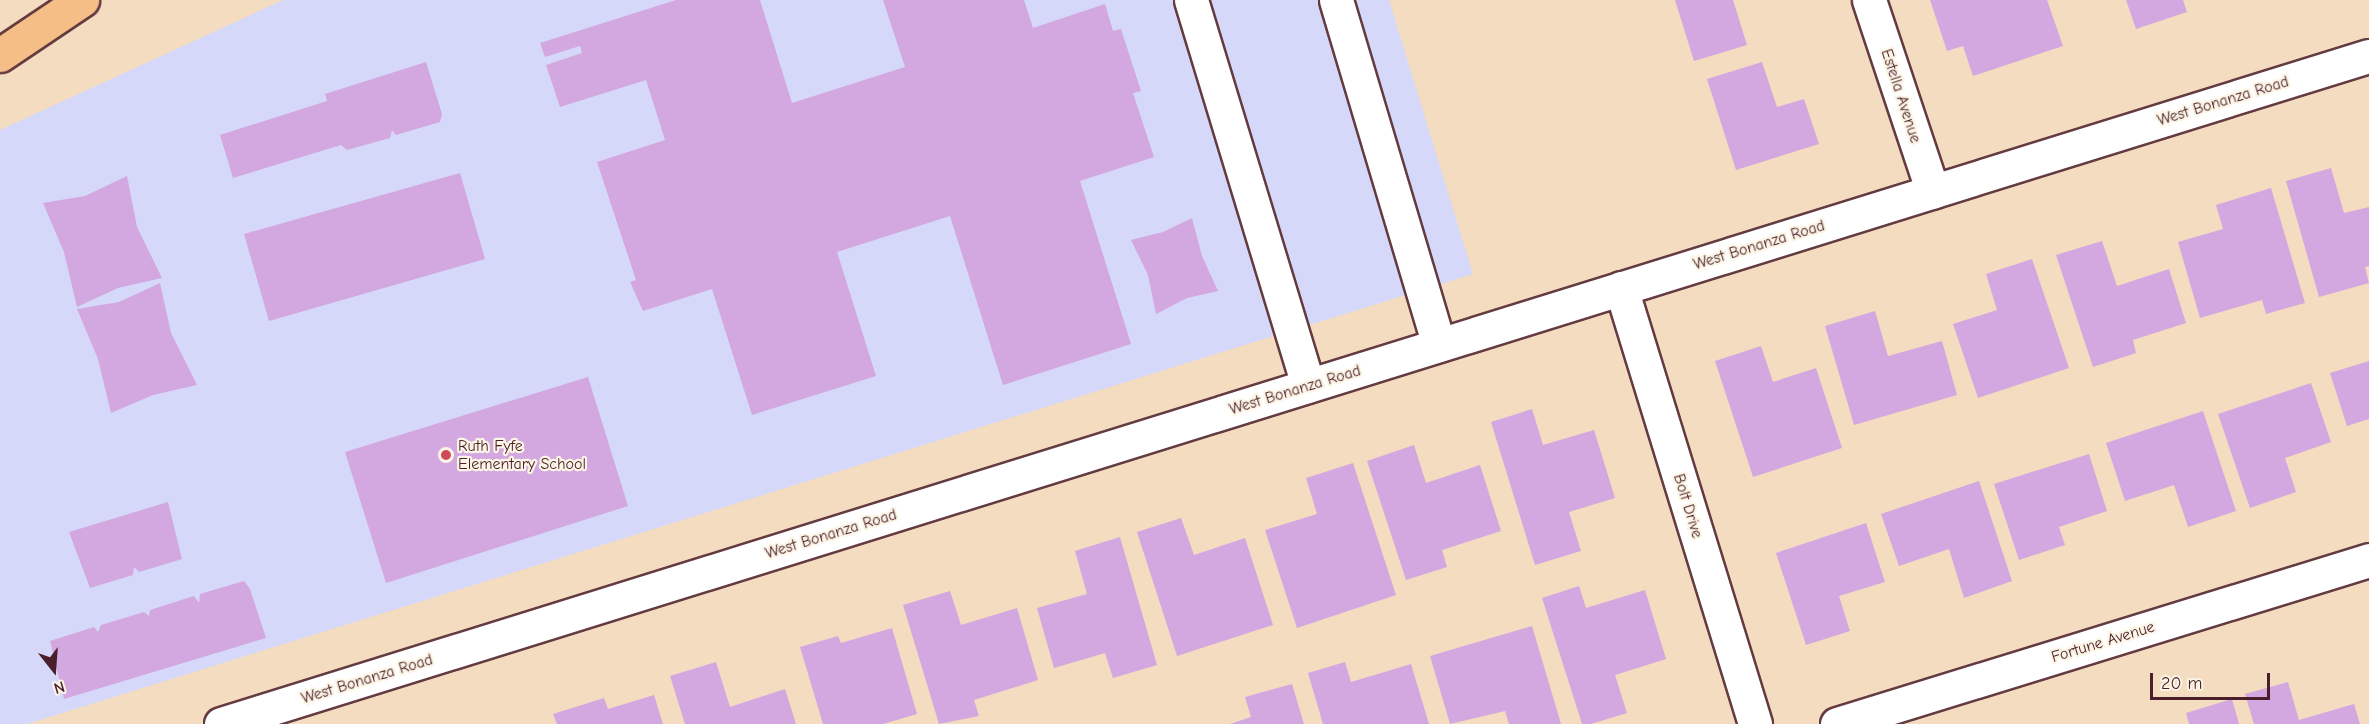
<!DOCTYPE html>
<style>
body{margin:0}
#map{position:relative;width:2369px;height:724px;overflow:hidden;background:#f4dcc0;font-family:"Comic Neue",sans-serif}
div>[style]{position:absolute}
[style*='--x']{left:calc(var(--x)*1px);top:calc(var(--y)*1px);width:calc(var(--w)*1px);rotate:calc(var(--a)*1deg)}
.built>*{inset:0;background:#d5d8f9}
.building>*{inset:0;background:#d3a7df}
.roads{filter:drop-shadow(2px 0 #643b41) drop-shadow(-2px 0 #643b41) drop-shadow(0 2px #643b41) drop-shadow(0 -2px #643b41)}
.minor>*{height:33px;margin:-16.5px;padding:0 16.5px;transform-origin:16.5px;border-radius:16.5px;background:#fff}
.highway>*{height:33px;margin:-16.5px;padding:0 16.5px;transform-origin:16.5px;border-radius:16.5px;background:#f6be87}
.dots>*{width:16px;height:16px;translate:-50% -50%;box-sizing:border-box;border:3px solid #fcf5e5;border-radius:50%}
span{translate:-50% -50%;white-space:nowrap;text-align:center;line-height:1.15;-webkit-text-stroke:4.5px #fcf5e5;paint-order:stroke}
.street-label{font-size:16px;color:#4a1f2b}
.poi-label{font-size:16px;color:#4a1f2b}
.left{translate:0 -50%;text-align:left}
.north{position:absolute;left:24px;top:640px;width:60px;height:60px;-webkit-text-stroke:4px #fcf5e5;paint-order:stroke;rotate:163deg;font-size:16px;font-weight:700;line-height:24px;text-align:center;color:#4a1f2b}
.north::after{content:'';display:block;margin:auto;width:21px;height:27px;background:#4a1f2b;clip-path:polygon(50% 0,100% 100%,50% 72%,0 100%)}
.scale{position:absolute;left:2150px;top:673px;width:120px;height:27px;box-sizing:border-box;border:3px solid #4a1f2b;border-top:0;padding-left:8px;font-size:18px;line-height:21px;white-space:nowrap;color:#4a1f2b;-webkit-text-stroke:4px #fcf5e5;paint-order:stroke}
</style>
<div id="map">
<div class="built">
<div style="clip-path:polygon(283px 0,1389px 0,1473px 274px,27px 724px,0 724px,0 130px)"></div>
</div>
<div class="building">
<div style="clip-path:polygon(676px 0,760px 0,792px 103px,905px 67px,883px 0,1024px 0,1033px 28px,1105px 4px,1113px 31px,1121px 29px,1141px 91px,1133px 93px,1154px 157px,1080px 181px,1131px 344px,1003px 385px,950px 216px,837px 252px,876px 376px,752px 415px,712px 289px,643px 311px,630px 282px,636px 280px,597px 162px,665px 140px,646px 80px,560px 107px,546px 65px,582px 53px,580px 46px,545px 57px,540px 43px)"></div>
<div style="clip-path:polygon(1675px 0,1733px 0,1747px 45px,1694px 61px)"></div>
<div style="clip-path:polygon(1930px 0,2047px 0,2063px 46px,1973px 76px,1963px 46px,1947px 51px)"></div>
<div style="clip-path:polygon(2126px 0,2183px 0,2187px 12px,2136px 29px)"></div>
<div style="clip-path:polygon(426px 62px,442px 114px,440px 122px,396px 135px,392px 130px,390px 138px,347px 150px,341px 145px,233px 178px,220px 135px,327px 101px,325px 94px)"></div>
<div style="clip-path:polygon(1762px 62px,1777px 107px,1804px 99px,1819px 144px,1736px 170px,1707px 79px)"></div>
<div style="clip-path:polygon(2331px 168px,2344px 213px,2369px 207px,2369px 266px,2365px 267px,2369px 283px,2319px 297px,2286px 181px)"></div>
<div style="clip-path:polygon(460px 173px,485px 259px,269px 321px,244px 234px)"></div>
<div style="clip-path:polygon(127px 176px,137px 227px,162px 278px,118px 288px,77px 307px,64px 252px,43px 203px,85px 196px)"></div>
<div style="clip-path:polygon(2271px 188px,2305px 303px,2266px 314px,2262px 300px,2200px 318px,2178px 242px,2223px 229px,2216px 205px)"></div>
<div style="clip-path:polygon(1192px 218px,1202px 256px,1218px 291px,1187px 298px,1156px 314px,1148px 275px,1131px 240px,1163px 232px)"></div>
<div style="clip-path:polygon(2102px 241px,2117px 286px,2169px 269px,2186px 323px,2133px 340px,2136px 353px,2093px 367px,2056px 255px)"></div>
<div style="clip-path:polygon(2032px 259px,2069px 368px,1978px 398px,1953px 324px,1997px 310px,1986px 274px)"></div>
<div style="clip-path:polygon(160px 283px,171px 333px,197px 385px,153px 395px,111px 413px,98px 359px,77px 309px,119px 302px)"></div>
<div style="clip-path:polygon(1875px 311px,1888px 356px,1942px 341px,1957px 395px,1854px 425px,1825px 326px)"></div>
<div style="clip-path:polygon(1761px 346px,1773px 382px,1816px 368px,1842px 448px,1753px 477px,1715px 361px)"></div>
<div style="clip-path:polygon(2369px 361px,2369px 419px,2347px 426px,2330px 373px)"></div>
<div style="clip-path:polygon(588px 377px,628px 506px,386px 583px,345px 452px)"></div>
<div style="clip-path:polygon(2311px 383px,2331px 442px,2285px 458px,2296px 492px,2250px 508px,2218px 414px)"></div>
<div style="clip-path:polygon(1532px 409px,1543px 445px,1594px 430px,1615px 498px,1569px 512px,1581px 551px,1535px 565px,1491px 422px)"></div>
<div style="clip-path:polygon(2203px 411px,2236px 511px,2188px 527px,2174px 485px,2125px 501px,2106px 443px)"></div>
<div style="clip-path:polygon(1414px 445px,1426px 483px,1480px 465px,1501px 531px,1442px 550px,1447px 567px,1406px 580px,1367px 461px)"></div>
<div style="clip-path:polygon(2089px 454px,2107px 511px,2059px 527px,2065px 545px,2019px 560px,1994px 484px)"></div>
<div style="clip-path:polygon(1353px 463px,1396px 595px,1297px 628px,1265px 530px,1317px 514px,1306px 478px)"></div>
<div style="clip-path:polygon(1979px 481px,2012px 581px,1964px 598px,1949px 549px,1899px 566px,1881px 514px)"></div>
<div style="clip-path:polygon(168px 502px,182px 559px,139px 572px,134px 567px,133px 575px,90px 588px,69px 532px)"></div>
<div style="clip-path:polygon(1181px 518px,1194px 555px,1245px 538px,1273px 625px,1177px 656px,1137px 532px)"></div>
<div style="clip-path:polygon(1866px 523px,1885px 582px,1839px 596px,1850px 631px,1806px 645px,1776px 553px)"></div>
<div style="clip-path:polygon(1120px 537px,1157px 665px,1113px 678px,1105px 653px,1054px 668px,1037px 608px,1087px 594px,1075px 551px)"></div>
<div style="clip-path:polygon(244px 581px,250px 589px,266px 638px,64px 699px,50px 641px,94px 627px,98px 632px,101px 625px,144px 612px,149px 616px,150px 610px,194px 596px,199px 603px,200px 594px)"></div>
<div style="clip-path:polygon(1579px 586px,1586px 608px,1645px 590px,1666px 659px,1615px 675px,1627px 713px,1591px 724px,1582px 724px,1542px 598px)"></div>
<div style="clip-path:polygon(950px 591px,961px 625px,1017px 608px,1038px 680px,974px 700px,979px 716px,939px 724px,903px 605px)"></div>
<div style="clip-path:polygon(1532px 626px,1561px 724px,1509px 724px,1505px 711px,1450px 724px,1430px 656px)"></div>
<div style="clip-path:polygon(892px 628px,917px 714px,883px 724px,823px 724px,800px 647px,838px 636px,841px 643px)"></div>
<div style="clip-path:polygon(716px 662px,730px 707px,785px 689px,796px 724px,685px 724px,670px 676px)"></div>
<div style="clip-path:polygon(1345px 662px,1351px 682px,1411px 664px,1429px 724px,1323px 724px,1308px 673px)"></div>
<div style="clip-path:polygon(2288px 682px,2299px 720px,2354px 704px,2360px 724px,2254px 724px,2245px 694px)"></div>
<div style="clip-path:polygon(1292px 684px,1304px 724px,1230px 724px,1251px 717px,1245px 697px)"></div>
<div style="clip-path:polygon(654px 695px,663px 724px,557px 724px,553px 714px,604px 698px,608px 709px)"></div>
<div style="clip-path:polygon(2232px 699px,2239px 724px,2189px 724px,2186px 713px)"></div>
</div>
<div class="roads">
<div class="minor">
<div style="--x:1191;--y:0;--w:403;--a:73.1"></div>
<div style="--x:1336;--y:0;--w:360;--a:73.4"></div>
<div style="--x:1869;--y:0;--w:202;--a:71.6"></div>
<div style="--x:1621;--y:288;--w:456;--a:72.9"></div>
<div style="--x:221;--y:724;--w:2249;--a:-17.28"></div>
<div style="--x:1837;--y:724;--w:557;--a:-17.13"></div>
</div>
<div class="highway">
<div style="--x:0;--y:55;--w:99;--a:-33.9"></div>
</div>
</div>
<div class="dots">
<div style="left:446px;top:455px;background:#d1495b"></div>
</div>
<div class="street-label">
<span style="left:1901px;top:96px;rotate:72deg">Estella Avenue</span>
<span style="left:2223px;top:101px;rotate:-17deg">West Bonanza Road</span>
<span style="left:1759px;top:245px;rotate:-17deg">West Bonanza Road</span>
<span style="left:1295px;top:390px;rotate:-17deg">West Bonanza Road</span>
<span style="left:1688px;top:506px;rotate:73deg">Bolt Drive</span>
<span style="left:831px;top:534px;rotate:-17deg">West Bonanza Road</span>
<span style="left:2103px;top:642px;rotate:-17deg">Fortune Avenue</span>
<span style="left:367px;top:679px;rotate:-17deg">West Bonanza Road</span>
</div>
<div class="poi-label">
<span class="left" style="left:458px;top:455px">Ruth Fyfe<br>Elementary School</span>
</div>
<div class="north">N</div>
<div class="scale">20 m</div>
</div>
